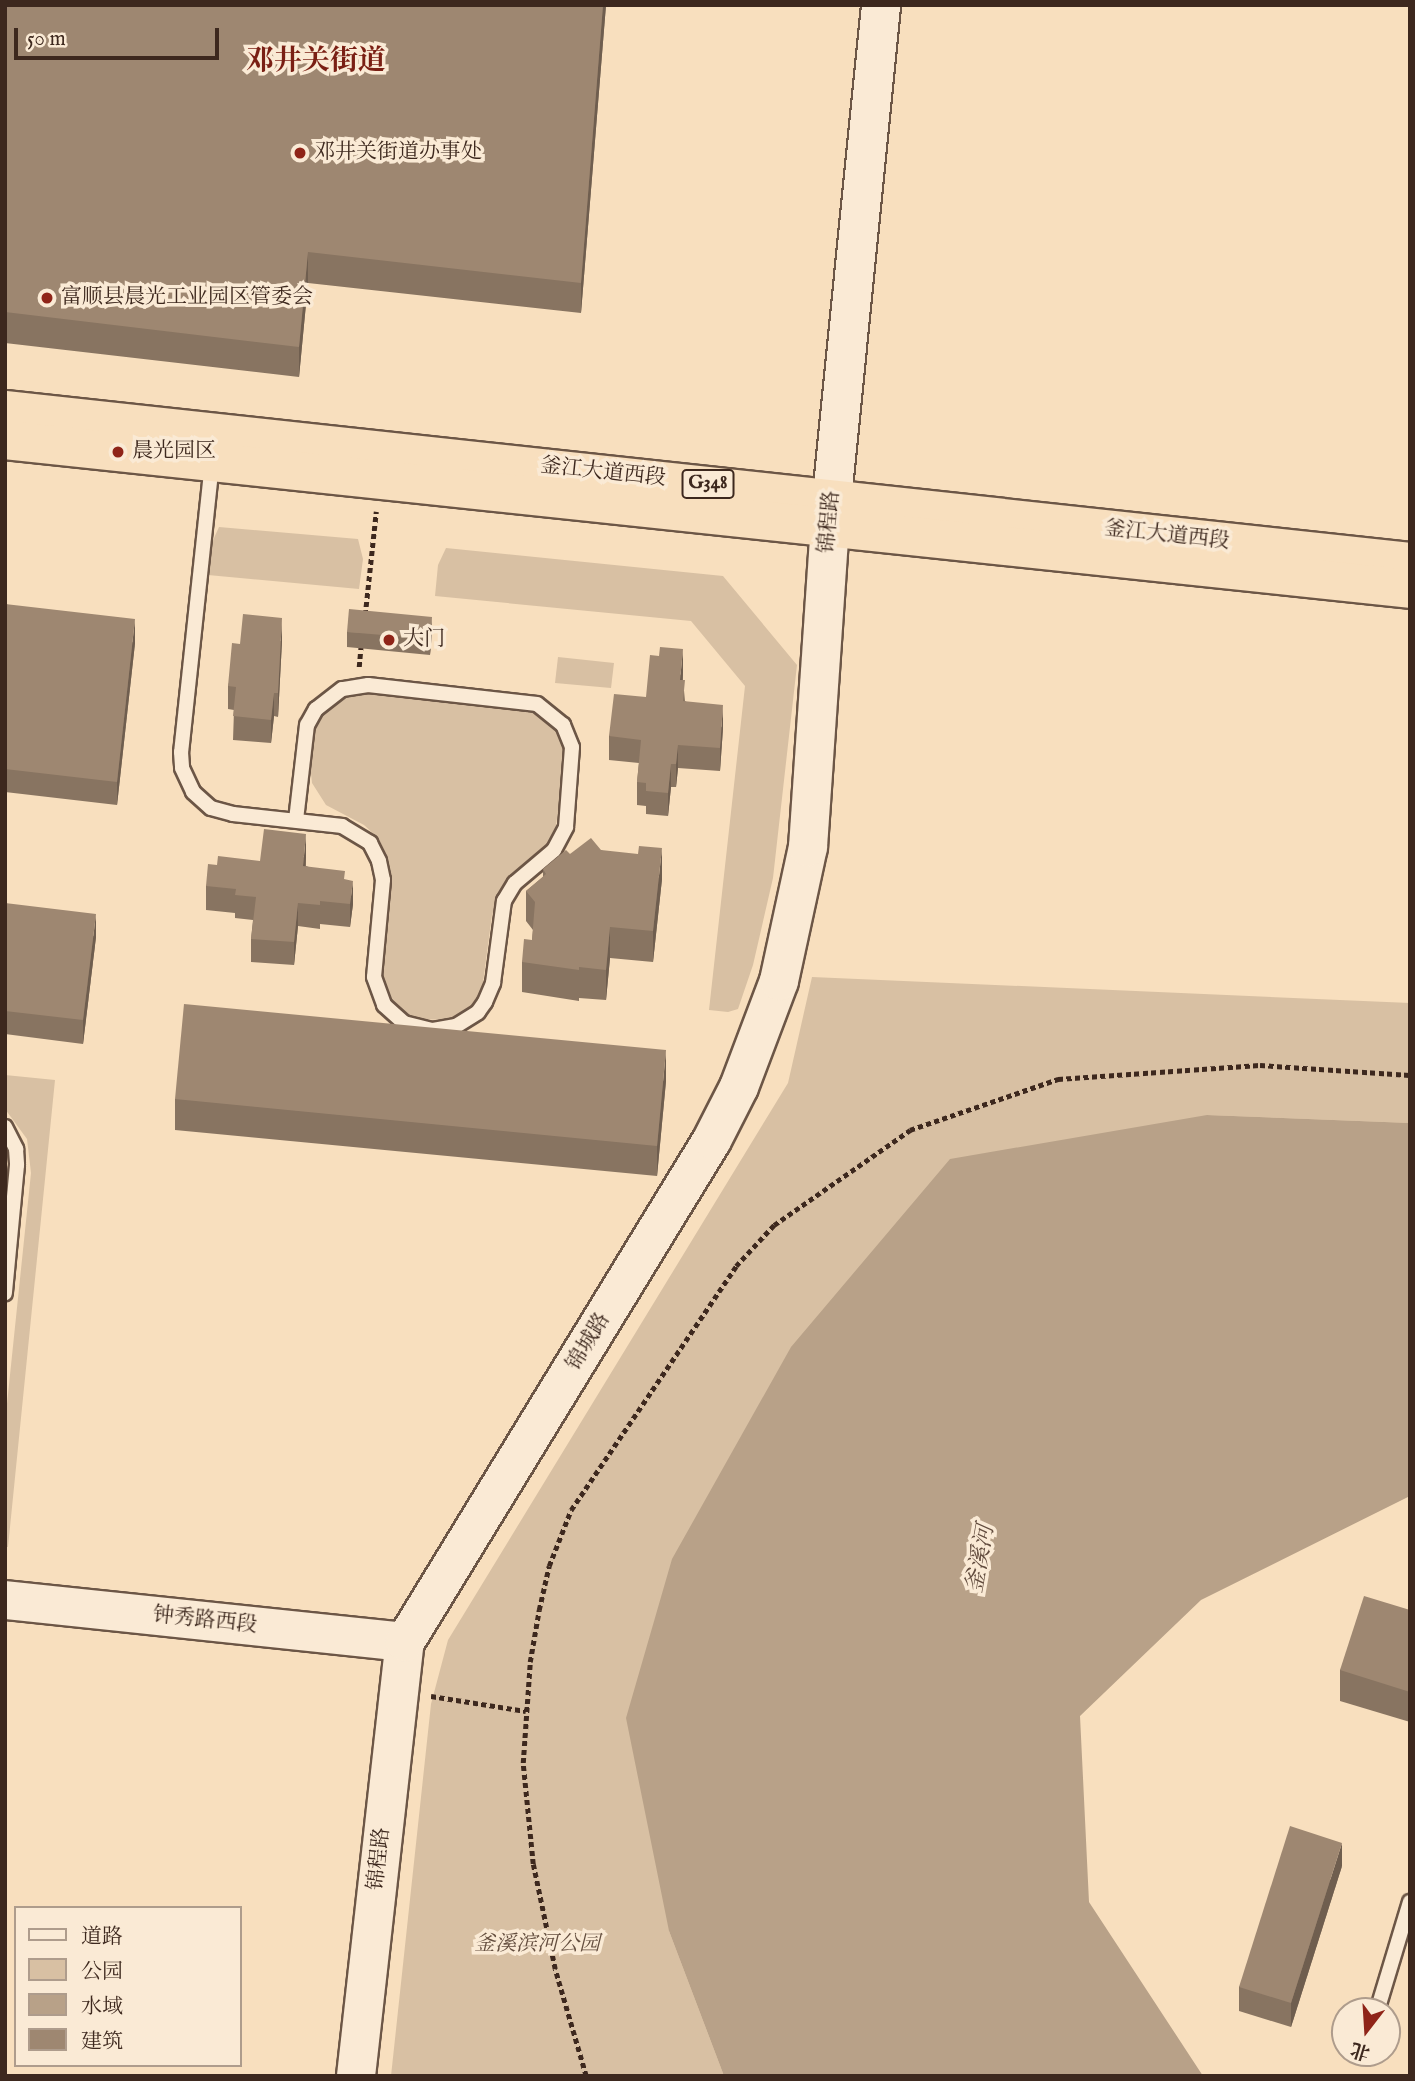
<!DOCTYPE html>
<meta charset="utf-8">
<style>
body{margin:0}
#map{position:relative;width:1415px;height:2081px;overflow:hidden;background:#f8dfbe;font-family:"IM FELL English","Noto Serif SC",serif}
div>[style]{position:absolute}
[style*='--x']{left:calc(var(--x)*1px);top:calc(var(--y)*1px);width:calc(var(--w)*1px);rotate:calc(var(--a)*1deg)}
.green>*{inset:0;background:#d8c0a3}
.water>*{inset:0;background:#b8a188}
.path>*{height:4.5px;margin-top:-2.25px;transform-origin:0;background:repeating-linear-gradient(90deg,#3d281e 0 5px,transparent 0 8.5px)}
.roads{filter:drop-shadow(2px 0 #6c5646) drop-shadow(-2px 0 #6c5646) drop-shadow(0 2px #6c5646) drop-shadow(0 -2px #6c5646)}
.lane>*{height:14px;margin:-7px;padding:0 7px;transform-origin:7px;border-radius:7px;background:#faead5}
.secondary>*{height:38px;margin:-19px;padding:0 19px;transform-origin:19px;border-radius:19px;background:#faead5}
.highway>*{height:38px;margin:-19px;padding:0 19px;transform-origin:19px;border-radius:19px;background:#f8dfbe}
.wall>*{inset:0;background:#887461}
.shaded-wall>*{inset:0;background:#6f5e4f}
.building>*{inset:0;background:#9e8771}
.dots>*{width:19px;height:19px;translate:-50% -50%;box-sizing:border-box;border:4px solid #faead5;border-radius:50%}
span{translate:-50% -50%;white-space:nowrap;text-align:center;line-height:1.15;-webkit-text-stroke:7px #faead5;paint-order:stroke}
.shield-label span{padding:2px 5px;background:#faead5;border:2px solid;border-radius:5px;-webkit-text-stroke-width:0}
.shield-label{font-size:19px;color:#3d281e;font-weight:700}
.poi-label{font-size:21px;color:#3d281e}
.left{translate:0 -50%;text-align:left}
.street-label{font-size:21px;color:#3d281e}
.park-label{font-size:21px;color:#644e3f;font-style:italic}
.water-label{font-size:23px;color:#624c3e;font-style:italic}
.district-label{font-size:28px;color:#7a1f14;font-weight:700}
.frame{position:absolute;inset:0;border:7px solid #3d281e;pointer-events:none}
.legend{position:absolute;left:14px;top:1906px;width:228px;height:161px;box-sizing:border-box;background:#faead5;border:2px solid #ae9c8c;margin:0;padding:9px 12px;list-style:none;font-size:21px;color:#3d281e}
.legend li{display:flex;align-items:center;gap:14px;height:35px}
.legend b{width:35px;border:2px solid #ae9c8c}
.north{position:absolute;left:1331px;top:1997px;width:70px;height:70px;box-sizing:border-box;background:#faead5;border:2px solid #ae9c8c;border-radius:50%;rotate:197deg;font-size:19px;font-weight:700;line-height:28px;text-align:center;color:#3d281e}
.north::after{content:'';display:block;margin:auto;width:24px;height:32px;background:#8f2418;clip-path:polygon(50% 0,100% 100%,50% 72%,0 100%)}
.scale{position:absolute;left:14px;top:28px;width:205px;height:32px;box-sizing:border-box;border:4px solid #3d281e;border-top:0;padding-left:9px;font-size:21px;line-height:24px;white-space:nowrap;color:#3d281e;-webkit-text-stroke:5px #faead5;paint-order:stroke}
</style>
<div id="map">
<div class="green">
<div style="clip-path:polygon(219px 527px,358px 539px,363px 559px,359px 589px,208px 575px,210px 547px)"></div>
<div style="clip-path:polygon(446px 548px,723px 576px,797px 665px,773px 878px,753px 965px,738px 1009px,728px 1012px,709px 1010px,745px 686px,691px 621px,435px 596px,438px 565px)"></div>
<div style="clip-path:polygon(558px 657px,614px 663px,611px 688px,555px 683px)"></div>
<div style="clip-path:polygon(359px 693px,518px 708px,542px 715px,562px 739px,565px 762px,555px 832px,543px 850px,503px 886px,492px 915px,482px 990px,467px 1011px,450px 1020px,417px 1019px,407px 1015px,390px 1000px,383px 982px,382px 970px,391px 887px,387px 855px,378px 838px,364px 825px,326px 805px,312px 783px,310px 764px,314px 732px,321px 716px,341px 698px)"></div>
<div style="clip-path:polygon(812px 977px,1410px 1003px,1410px 1123px,1207px 1115px,669px 1931px,724px 2076px,391px 2076px,431px 1704px,448px 1640px,788px 1083px)"></div>
<div style="clip-path:polygon(5px 1075px,55px 1080px,8px 1547px,5px 1547px,5px 1423px,31px 1173px,27px 1139px,5px 1109px)"></div>
</div>
<div class="water">
<div style="clip-path:polygon(1207px 1115px,1410px 1123px,1410px 1496px,1201px 1600px,1080px 1716px,1089px 1902px,1203px 2076px,724px 2076px,669px 1931px,626px 1718px,672px 1559px,791px 1347px,950px 1159px)"></div>
</div>
<div class="path">
<div style="--x:365;--y:615;--w:104;--a:-83.9"></div>
<div style="--x:359;--y:667;--w:22;--a:-85"></div>
<div style="--x:431;--y:1696;--w:96;--a:9"></div>
<div style="--x:586;--y:2076;--w:111;--a:-106.2"></div>
<div style="--x:555;--y:1969;--w:107;--a:-101.8"></div>
<div style="--x:533;--y:1864;--w:101;--a:-95.7"></div>
<div style="--x:523;--y:1763;--w:101;--a:-86"></div>
<div style="--x:530;--y:1662;--w:53;--a:-80.2"></div>
<div style="--x:539;--y:1610;--w:45;--a:-77.2"></div>
<div style="--x:549;--y:1566;--w:60;--a:-68.6"></div>
<div style="--x:571;--y:1510;--w:295;--a:-55.9"></div>
<div style="--x:736;--y:1266;--w:56;--a:-47.2"></div>
<div style="--x:774;--y:1225;--w:166;--a:-34.9"></div>
<div style="--x:910;--y:1130;--w:157;--a:-19"></div>
<div style="--x:1058;--y:1079;--w:202;--a:-4"></div>
<div style="--x:1260;--y:1065;--w:150;--a:3.8"></div>
</div>
<div class="roads">
<div class="lane">
<div style="--x:212;--y:463;--w:291;--a:96.1"></div>
<div style="--x:181;--y:752;--w:16;--a:86"></div>
<div style="--x:182;--y:768;--w:26;--a:65"></div>
<div style="--x:193;--y:792;--w:24;--a:42"></div>
<div style="--x:211;--y:808;--w:23;--a:15"></div>
<div style="--x:233;--y:814;--w:110;--a:6.3"></div>
<div style="--x:342;--y:826;--w:33;--a:31"></div>
<div style="--x:370;--y:843;--w:20;--a:63"></div>
<div style="--x:379;--y:861;--w:19;--a:78"></div>
<div style="--x:383;--y:880;--w:97;--a:95.3"></div>
<div style="--x:374;--y:977;--w:30;--a:70"></div>
<div style="--x:384;--y:1005;--w:27;--a:42"></div>
<div style="--x:404;--y:1023;--w:30;--a:14"></div>
<div style="--x:433;--y:1030;--w:23;--a:-10"></div>
<div style="--x:456;--y:1026;--w:26;--a:-32"></div>
<div style="--x:478;--y:1012;--w:12;--a:-55"></div>
<div style="--x:485;--y:1002;--w:21;--a:-67"></div>
<div style="--x:493;--y:983;--w:83;--a:-82.4"></div>
<div style="--x:504;--y:901;--w:21;--a:-59"></div>
<div style="--x:515;--y:883;--w:51;--a:-40.2"></div>
<div style="--x:554;--y:850;--w:26;--a:-62"></div>
<div style="--x:566;--y:827;--w:80;--a:-85.7"></div>
<div style="--x:572;--y:747;--w:24;--a:-112"></div>
<div style="--x:563;--y:725;--w:33;--a:-141"></div>
<div style="--x:537;--y:704;--w:170;--a:-173.6"></div>
<div style="--x:368;--y:685;--w:26;--a:171"></div>
<div style="--x:342;--y:689;--w:33;--a:142"></div>
<div style="--x:316;--y:709;--w:18;--a:119"></div>
<div style="--x:307;--y:725;--w:96;--a:96.6"></div>
<div style="--x:5;--y:1127;--w:25;--a:63"></div>
<div style="--x:16;--y:1149;--w:16;--a:86"></div>
<div style="--x:17;--y:1165;--w:129;--a:95.4"></div>
<div style="--x:1377;--y:2011;--w:114;--a:-73.2"></div>
</div>
<div class="secondary">
<div style="--x:5;--y:1600;--w:402;--a:6"></div>
<div style="--x:356;--y:2076;--w:437;--a:-83.6"></div>
<div style="--x:405;--y:1642;--w:588;--a:-58.55"></div>
<div style="--x:712;--y:1140;--w:59;--a:-63"></div>
<div style="--x:739;--y:1087;--w:113;--a:-69.3"></div>
<div style="--x:779;--y:981;--w:137;--a:-77.8"></div>
<div style="--x:808;--y:847;--w:351;--a:-86.1"></div>
<div style="--x:832;--y:497;--w:494;--a:-84.3"></div>
</div>
<div class="highway">
<div style="--x:5;--y:410;--w:1413;--a:6.17"></div>
<div style="--x:5;--y:440;--w:1413;--a:6.05"></div>
</div>
</div>
<div class="wall">
<div style="clip-path:polygon(5px 5px,606px 5px,581px 313px,308px 283px,299px 377px,5px 343px)"></div>
<div style="clip-path:polygon(5px 604px,135px 643px,117px 805px,5px 792px)"></div>
<div style="clip-path:polygon(347px 632px,432px 633px,430px 655px,347px 647px)"></div>
<div style="clip-path:polygon(282px 641px,278px 717px,274px 716px,271px 743px,233px 740px,234px 710px,228px 709px,228px 686px,240px 644px)"></div>
<div style="clip-path:polygon(683px 673px,683px 680px,685px 701px,723px 728px,720px 771px,678px 768px,676px 787px,671px 787px,668px 816px,646px 814px,646px 806px,637px 805px,637px 782px,639px 763px,609px 760px,609px 736px,646px 697px)"></div>
<div style="clip-path:polygon(601px 850px,662px 879px,653px 962px,610px 958px,606px 1000px,579px 998px,579px 1001px,522px 992px,522px 962px,532px 940px,533px 930px,526px 921px,526px 891px,543px 877px,543px 869px,570px 854px)"></div>
<div style="clip-path:polygon(306px 857px,306px 866px,345px 880px,353px 904px,350px 927px,320px 924px,320px 929px,298px 926px,294px 965px,251px 962px,251px 939px,253px 920px,235px 918px,235px 913px,206px 910px,206px 886px,217px 865px)"></div>
<div style="clip-path:polygon(5px 903px,96px 937px,83px 1044px,5px 1034px)"></div>
<div style="clip-path:polygon(666px 1081px,657px 1176px,175px 1130px,175px 1099px)"></div>
<div style="clip-path:polygon(1410px 1610px,1410px 1722px,1340px 1701px,1340px 1670px)"></div>
<div style="clip-path:polygon(1342px 1866px,1291px 2027px,1239px 2011px,1239px 1987px)"></div>
</div>
<div class="shaded-wall">
<div style="clip-path:polygon(603px 5px,606px 5px,581px 313px,581px 283px)"></div>
<div style="clip-path:polygon(308px 252px,308px 283px,299px 377px,299px 347px)"></div>
<div style="clip-path:polygon(432px 617px,432px 633px,430px 655px,430px 639px)"></div>
<div style="clip-path:polygon(282px 618px,282px 641px,278px 717px,278px 693px)"></div>
<div style="clip-path:polygon(135px 619px,135px 643px,117px 805px,117px 782px)"></div>
<div style="clip-path:polygon(683px 649px,683px 673px,680px 703px,680px 680px)"></div>
<div style="clip-path:polygon(274px 693px,274px 716px,271px 743px,271px 720px)"></div>
<div style="clip-path:polygon(723px 705px,723px 728px,720px 771px,720px 748px)"></div>
<div style="clip-path:polygon(678px 745px,678px 768px,676px 787px,676px 764px)"></div>
<div style="clip-path:polygon(671px 764px,671px 787px,668px 816px,668px 793px)"></div>
<div style="clip-path:polygon(306px 834px,306px 857px,303px 889px,303px 866px)"></div>
<div style="clip-path:polygon(662px 848px,662px 879px,653px 962px,653px 931px)"></div>
<div style="clip-path:polygon(353px 881px,353px 904px,350px 927px,350px 904px)"></div>
<div style="clip-path:polygon(298px 903px,298px 926px,294px 965px,294px 942px)"></div>
<div style="clip-path:polygon(96px 914px,96px 937px,83px 1044px,83px 1020px)"></div>
<div style="clip-path:polygon(610px 927px,610px 958px,606px 1000px,606px 970px)"></div>
<div style="clip-path:polygon(666px 1050px,666px 1081px,657px 1176px,657px 1146px)"></div>
<div style="clip-path:polygon(1342px 1843px,1342px 1866px,1291px 2027px,1291px 2003px)"></div>
</div>
<div class="building">
<div style="clip-path:polygon(5px 5px,603px 5px,581px 283px,308px 252px,299px 347px,5px 312px)"></div>
<div style="clip-path:polygon(5px 604px,135px 619px,117px 782px,5px 769px)"></div>
<div style="clip-path:polygon(349px 609px,432px 617px,430px 639px,347px 632px)"></div>
<div style="clip-path:polygon(243px 614px,282px 618px,278px 693px,274px 693px,271px 720px,233px 716px,236px 687px,228px 686px,232px 643px,240px 644px)"></div>
<div style="clip-path:polygon(660px 647px,683px 649px,680px 680px,685px 680px,683px 701px,723px 705px,720px 748px,678px 745px,676px 764px,671px 764px,668px 793px,646px 791px,646px 783px,637px 782px,641px 740px,609px 736px,614px 694px,646px 697px,650px 655px,659px 656px)"></div>
<div style="clip-path:polygon(264px 829px,306px 834px,303px 866px,345px 871px,344px 879px,353px 881px,350px 904px,320px 901px,320px 905px,298px 903px,294px 942px,251px 939px,256px 897px,235px 895px,236px 889px,206px 886px,208px 864px,217px 865px,218px 856px,260px 861px)"></div>
<div style="clip-path:polygon(591px 838px,601px 850px,638px 854px,639px 846px,662px 848px,653px 931px,610px 927px,606px 970px,579px 967px,579px 970px,522px 962px,524px 939px,532px 940px,535px 902px,526px 891px,546px 874px,543px 869px,566px 850px,570px 854px)"></div>
<div style="clip-path:polygon(5px 903px,96px 914px,83px 1020px,5px 1011px)"></div>
<div style="clip-path:polygon(184px 1004px,666px 1050px,657px 1146px,175px 1099px)"></div>
<div style="clip-path:polygon(1364px 1596px,1410px 1610px,1410px 1692px,1340px 1670px)"></div>
<div style="clip-path:polygon(1290px 1826px,1342px 1843px,1291px 2003px,1239px 1987px)"></div>
</div>
<div class="dots">
<div style="left:300px;top:153px;background:#8f2418"></div>
<div style="left:47px;top:298px;background:#8f2418"></div>
<div style="left:118px;top:452px;background:#8f2418"></div>
<div style="left:389px;top:640px;background:#8f2418"></div>
</div>
<div class="shield-label">
<span style="left:708px;top:484px">G348</span>
</div>
<div class="poi-label">
<span class="left" style="left:314px;top:153px">邓井关街道办事处</span>
<span class="left" style="left:61px;top:298px">富顺县晨光工业园区管委会</span>
<span class="left" style="left:132px;top:452px">晨光园区</span>
<span class="left" style="left:403px;top:640px">大门</span>
</div>
<div class="street-label">
<span style="left:603px;top:473px;rotate:6deg">釜江大道西段</span>
<span style="left:830px;top:522px;rotate:-85deg">锦程路</span>
<span style="left:1167px;top:536px;rotate:6deg">釜江大道西段</span>
<span style="left:589px;top:1342px;rotate:-59deg">锦城路</span>
<span style="left:205px;top:1621px;rotate:6deg">钟秀路西段</span>
<span style="left:380px;top:1859px;rotate:-84deg">锦程路</span>
</div>
<div class="park-label">
<span style="left:537px;top:1945px">釜溪滨河公园</span>
</div>
<div class="water-label">
<span style="left:981px;top:1559px;rotate:-80deg">釜溪河</span>
</div>
<div class="district-label">
<span style="left:316px;top:62px">邓井关街道</span>
</div>
<div class="frame"></div>
<ul class="legend">
<li><b style="height:9px;background:#faead5"></b>道路</li>
<li><b style="height:19px;background:#d8c0a3"></b>公园</li>
<li><b style="height:19px;background:#b8a188"></b>水域</li>
<li><b style="height:19px;background:#9e8771"></b>建筑</li>
</ul>
<div class="north">北</div>
<div class="scale">50 m</div>
</div>
